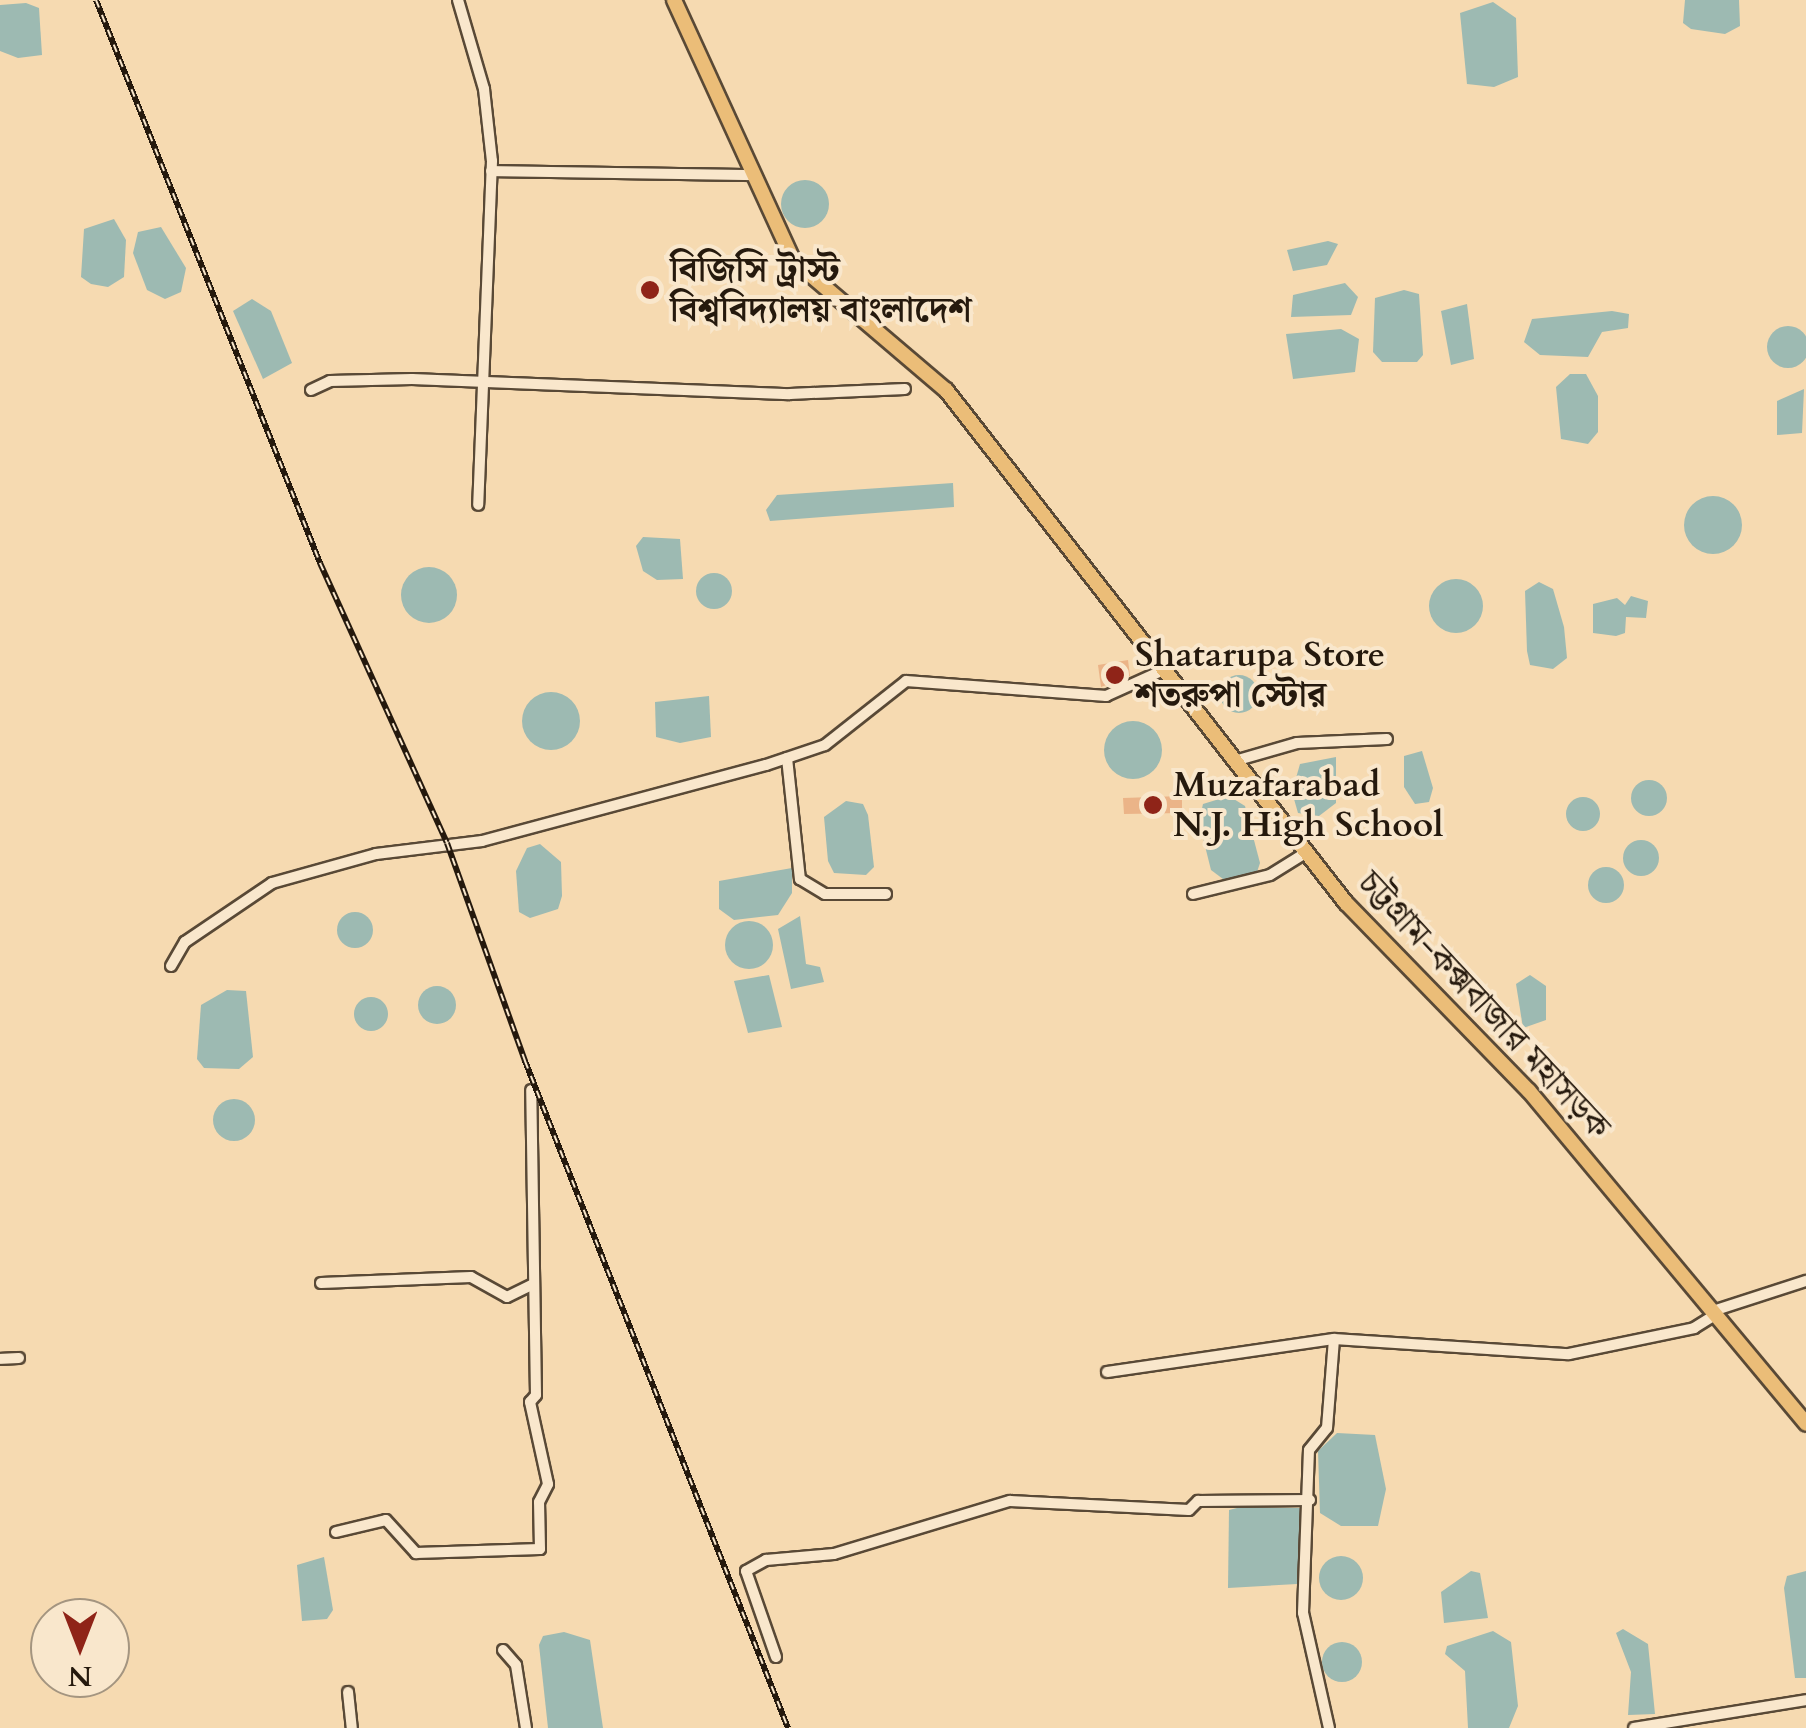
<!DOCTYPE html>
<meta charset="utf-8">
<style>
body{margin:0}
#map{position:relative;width:1806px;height:1728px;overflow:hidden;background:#f6dab1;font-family:Cardo,"Noto Serif Bengali",serif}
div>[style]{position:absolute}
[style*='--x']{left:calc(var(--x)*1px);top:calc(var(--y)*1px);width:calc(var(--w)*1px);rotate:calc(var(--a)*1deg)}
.water>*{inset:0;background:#9dbab2}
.round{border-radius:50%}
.building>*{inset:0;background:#ebb488}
.roads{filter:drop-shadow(2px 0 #594936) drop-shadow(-2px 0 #594936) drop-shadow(0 2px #594936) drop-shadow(0 -2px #594936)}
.minor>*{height:10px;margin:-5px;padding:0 5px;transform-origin:5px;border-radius:5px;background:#f9e7cc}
.highway>*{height:14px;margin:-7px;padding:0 7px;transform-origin:7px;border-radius:7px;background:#ebbd78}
.rail>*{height:6px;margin-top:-3px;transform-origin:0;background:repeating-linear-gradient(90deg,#f9e7cc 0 8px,#25190d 0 16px);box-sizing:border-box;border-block:2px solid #25190d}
.dots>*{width:28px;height:28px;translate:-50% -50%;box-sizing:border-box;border:5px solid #f9e7cc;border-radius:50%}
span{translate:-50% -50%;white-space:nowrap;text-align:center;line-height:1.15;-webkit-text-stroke:8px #f9e7cc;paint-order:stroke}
.poi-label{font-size:35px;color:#25190d;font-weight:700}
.left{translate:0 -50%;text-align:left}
.street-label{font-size:35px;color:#25190d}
.north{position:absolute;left:30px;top:1598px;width:100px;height:100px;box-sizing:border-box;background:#f9e7cc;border:2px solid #a49580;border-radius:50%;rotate:180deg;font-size:28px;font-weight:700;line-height:40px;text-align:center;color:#25190d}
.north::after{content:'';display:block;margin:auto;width:35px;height:45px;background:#8f2418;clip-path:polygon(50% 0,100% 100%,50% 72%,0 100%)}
</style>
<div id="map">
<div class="water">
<div style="clip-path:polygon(1685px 0,1739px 0,1740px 26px,1725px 34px,1691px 29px,1683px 23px)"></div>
<div style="clip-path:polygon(1493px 2px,1516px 18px,1518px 77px,1494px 87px,1467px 84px,1460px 13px)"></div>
<div style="clip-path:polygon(26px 3px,39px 8px,42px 55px,18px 58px,0 51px,0 5px)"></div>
<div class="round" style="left:781px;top:180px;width:48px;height:48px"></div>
<div style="clip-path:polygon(114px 219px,126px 240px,124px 277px,108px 287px,91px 284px,81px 277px,84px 229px)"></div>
<div style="clip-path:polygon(161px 227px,186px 268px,181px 292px,165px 299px,147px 290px,133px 253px,138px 232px)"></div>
<div style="clip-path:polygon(1328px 241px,1338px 244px,1327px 265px,1293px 271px,1287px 250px)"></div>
<div style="clip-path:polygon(1345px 283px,1358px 297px,1351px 315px,1291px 317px,1293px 295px)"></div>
<div style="clip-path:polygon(1404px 290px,1419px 294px,1423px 355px,1417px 362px,1382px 362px,1373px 352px,1375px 298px)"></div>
<div style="clip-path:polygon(252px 299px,271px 311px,292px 363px,263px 379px,233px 311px)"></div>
<div style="clip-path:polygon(1467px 304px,1474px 359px,1451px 365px,1441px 311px)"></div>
<div style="clip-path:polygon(1612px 311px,1629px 314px,1628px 328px,1602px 332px,1588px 357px,1540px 355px,1524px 342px,1532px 319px)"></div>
<div class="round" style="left:1767px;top:326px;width:42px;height:42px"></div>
<div style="clip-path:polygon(1341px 329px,1359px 339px,1355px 372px,1293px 379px,1286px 334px)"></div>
<div style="clip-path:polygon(1570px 374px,1586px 374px,1598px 396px,1598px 432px,1588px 444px,1561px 439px,1556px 387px)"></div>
<div style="clip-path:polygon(1804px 389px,1802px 433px,1777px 435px,1777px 401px)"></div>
<div style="clip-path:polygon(953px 483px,954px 507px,770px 521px,766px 510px,777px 495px)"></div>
<div class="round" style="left:1684px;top:496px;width:58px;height:58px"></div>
<div style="clip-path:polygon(643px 537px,680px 539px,683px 579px,657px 580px,643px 571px,636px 546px)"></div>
<div class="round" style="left:401px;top:567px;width:56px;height:56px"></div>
<div class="round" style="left:696px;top:573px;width:36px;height:36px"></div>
<div class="round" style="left:1429px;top:579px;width:54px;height:54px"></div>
<div style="clip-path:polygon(1539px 582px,1553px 589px,1564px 627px,1567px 658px,1553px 669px,1530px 665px,1527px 651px,1525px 591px)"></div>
<div style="clip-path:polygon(1631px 596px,1648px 601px,1646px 618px,1626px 617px,1625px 633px,1616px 636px,1593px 633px,1593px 604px,1617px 598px,1625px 605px)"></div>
<div class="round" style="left:1220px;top:675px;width:38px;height:38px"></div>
<div class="round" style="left:522px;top:692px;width:58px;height:58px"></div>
<div style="clip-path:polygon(709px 696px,711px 737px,680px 743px,656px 737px,655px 702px)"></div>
<div class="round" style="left:1104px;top:721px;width:58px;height:58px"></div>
<div style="clip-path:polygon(1422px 751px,1433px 788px,1429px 802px,1415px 804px,1404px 787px,1404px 756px)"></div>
<div style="clip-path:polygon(1336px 757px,1336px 803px,1319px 816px,1298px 813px,1292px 792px,1300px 764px)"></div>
<div class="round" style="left:1631px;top:780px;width:36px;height:36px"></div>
<div style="clip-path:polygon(1229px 796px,1245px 806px,1260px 863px,1257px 872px,1227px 882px,1211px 870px,1199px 822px,1203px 804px)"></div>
<div class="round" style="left:1566px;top:797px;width:34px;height:34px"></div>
<div style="clip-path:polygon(846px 801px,863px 804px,868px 815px,874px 867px,866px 875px,834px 873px,828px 861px,824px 817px)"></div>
<div class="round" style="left:1623px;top:840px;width:36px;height:36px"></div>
<div style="clip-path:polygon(540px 844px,561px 862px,562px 896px,558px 909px,530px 918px,519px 912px,516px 871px,527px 848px)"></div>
<div class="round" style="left:1588px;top:867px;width:36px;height:36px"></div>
<div style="clip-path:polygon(792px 868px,792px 893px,778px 915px,734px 920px,719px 909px,719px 881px)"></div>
<div class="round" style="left:337px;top:912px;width:36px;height:36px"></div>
<div style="clip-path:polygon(800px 916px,806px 964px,820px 967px,824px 982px,791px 989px,778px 929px)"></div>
<div class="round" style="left:725px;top:921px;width:48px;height:48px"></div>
<div style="clip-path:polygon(769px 975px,782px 1027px,748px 1033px,734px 981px)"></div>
<div style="clip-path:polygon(1530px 975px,1546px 986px,1546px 1020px,1523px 1028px,1516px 984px)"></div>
<div class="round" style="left:418px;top:986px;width:38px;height:38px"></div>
<div style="clip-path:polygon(227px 990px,246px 991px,253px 1057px,239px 1069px,204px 1068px,197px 1059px,201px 1005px)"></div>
<div class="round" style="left:354px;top:997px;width:34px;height:34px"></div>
<div class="round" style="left:213px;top:1099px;width:42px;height:42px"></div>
<div style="clip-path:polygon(1337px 1433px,1375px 1435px,1386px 1489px,1378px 1526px,1341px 1526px,1320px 1513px,1318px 1451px)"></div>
<div style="clip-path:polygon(1241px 1507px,1301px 1508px,1297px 1584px,1228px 1588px,1229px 1510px)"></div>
<div class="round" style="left:1319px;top:1556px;width:44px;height:44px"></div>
<div style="clip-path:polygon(324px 1557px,333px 1610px,327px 1619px,302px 1621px,297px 1565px)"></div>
<div style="clip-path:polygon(1471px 1571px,1480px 1573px,1488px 1618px,1444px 1623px,1441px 1592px)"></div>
<div style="clip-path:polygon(1806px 1571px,1806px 1678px,1795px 1678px,1784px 1588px,1787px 1576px)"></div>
<div style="clip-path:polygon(1623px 1629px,1648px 1644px,1655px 1714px,1628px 1715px,1631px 1672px,1616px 1633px)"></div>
<div style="clip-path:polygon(1493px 1631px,1511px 1642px,1518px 1706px,1509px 1728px,1468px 1728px,1465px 1671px,1445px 1654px,1447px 1646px)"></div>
<div style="clip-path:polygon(564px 1632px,590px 1640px,603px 1728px,548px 1728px,539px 1645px,543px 1636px)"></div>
<div class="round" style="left:1322px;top:1642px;width:40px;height:40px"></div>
</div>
<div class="building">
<div style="clip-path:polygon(1128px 660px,1130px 676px,1101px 687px,1098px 665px)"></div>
<div style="clip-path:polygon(1182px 796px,1182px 813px,1124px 814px,1123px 798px)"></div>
</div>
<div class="roads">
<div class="minor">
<div style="--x:458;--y:0;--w:93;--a:73.7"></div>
<div style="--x:484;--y:89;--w:72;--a:83.7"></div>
<div style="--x:492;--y:161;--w:344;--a:92.3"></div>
<div style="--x:491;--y:171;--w:264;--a:0.9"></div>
<div style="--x:311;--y:390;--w:21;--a:-25"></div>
<div style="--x:330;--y:381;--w:82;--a:-1.4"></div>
<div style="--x:412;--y:379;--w:378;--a:2.3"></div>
<div style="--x:790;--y:394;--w:115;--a:-2.5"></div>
<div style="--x:787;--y:758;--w:122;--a:83.9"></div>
<div style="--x:800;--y:879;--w:29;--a:31"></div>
<div style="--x:825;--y:894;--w:61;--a:0"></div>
<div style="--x:1238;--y:760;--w:61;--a:-16.1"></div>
<div style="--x:1297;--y:743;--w:90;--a:-2.5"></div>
<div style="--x:1193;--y:894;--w:79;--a:-13.9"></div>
<div style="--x:1270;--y:875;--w:44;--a:-31.9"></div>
<div style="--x:171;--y:966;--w:28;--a:-60"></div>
<div style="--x:185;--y:942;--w:105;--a:-34.1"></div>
<div style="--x:272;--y:883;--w:108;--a:-15.6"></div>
<div style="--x:376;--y:854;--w:107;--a:-7"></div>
<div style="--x:482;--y:841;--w:294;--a:-15"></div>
<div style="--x:766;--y:765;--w:62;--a:-18.7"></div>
<div style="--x:825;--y:745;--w:103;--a:-38.3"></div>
<div style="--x:906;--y:681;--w:201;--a:4.3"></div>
<div style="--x:1106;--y:696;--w:68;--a:-24.3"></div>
<div style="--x:321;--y:1283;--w:150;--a:-2.3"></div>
<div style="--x:471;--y:1277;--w:41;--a:29.1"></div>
<div style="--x:507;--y:1297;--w:30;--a:-26"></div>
<div style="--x:1713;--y:1311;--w:98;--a:-17.9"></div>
<div style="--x:0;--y:1359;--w:19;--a:-3"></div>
<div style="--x:1107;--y:1372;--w:229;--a:-8.3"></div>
<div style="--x:336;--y:1532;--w:51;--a:-13.5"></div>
<div style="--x:386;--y:1520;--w:45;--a:47.7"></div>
<div style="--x:416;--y:1553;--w:124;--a:-1.8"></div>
<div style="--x:540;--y:1549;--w:47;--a:-91.2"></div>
<div style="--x:539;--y:1502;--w:20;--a:-63"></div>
<div style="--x:548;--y:1484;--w:84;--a:-102.4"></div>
<div style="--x:530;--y:1402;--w:9;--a:-49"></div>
<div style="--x:536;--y:1395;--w:305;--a:-90.9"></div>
<div style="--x:503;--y:1650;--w:20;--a:49"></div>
<div style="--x:516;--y:1665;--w:64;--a:81"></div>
<div style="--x:776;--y:1657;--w:91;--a:-109.2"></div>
<div style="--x:746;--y:1571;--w:23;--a:-29"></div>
<div style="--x:766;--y:1560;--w:68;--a:-5"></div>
<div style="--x:834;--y:1554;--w:184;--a:-16.8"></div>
<div style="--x:1010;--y:1501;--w:179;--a:2.9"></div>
<div style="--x:1189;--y:1510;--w:13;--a:-45"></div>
<div style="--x:1198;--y:1501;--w:112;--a:-0.5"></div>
<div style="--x:348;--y:1692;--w:36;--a:84"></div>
<div style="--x:1329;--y:1728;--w:118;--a:-102.7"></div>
<div style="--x:1303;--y:1613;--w:163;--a:-87.9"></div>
<div style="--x:1309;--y:1450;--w:28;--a:-51"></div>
<div style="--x:1327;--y:1428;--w:89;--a:-85.5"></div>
<div style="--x:1334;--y:1339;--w:235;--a:3.7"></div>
<div style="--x:1569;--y:1354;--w:128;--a:-11.7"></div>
<div style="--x:1694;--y:1328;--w:26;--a:-32"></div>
<div style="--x:1634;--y:1728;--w:174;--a:-9.2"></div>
</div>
<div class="highway">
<div style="--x:674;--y:0;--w:286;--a:65.4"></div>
<div style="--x:793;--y:260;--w:201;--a:40.4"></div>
<div style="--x:946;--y:390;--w:651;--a:52.06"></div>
<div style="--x:1346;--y:903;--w:262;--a:45.8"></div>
<div style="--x:1529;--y:1091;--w:433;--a:50.2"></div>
</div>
</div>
<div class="rail">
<div style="--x:96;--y:0;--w:606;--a:68.3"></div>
<div style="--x:320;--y:563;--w:307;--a:65.6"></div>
<div style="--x:447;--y:843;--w:232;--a:70.3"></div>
<div style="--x:525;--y:1061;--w:717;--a:68.48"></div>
</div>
<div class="dots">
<div style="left:650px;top:290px;background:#8f2418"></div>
<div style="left:1115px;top:675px;background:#8f2418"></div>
<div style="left:1153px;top:805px;background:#8f2418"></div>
</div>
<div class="poi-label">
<span class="left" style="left:670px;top:290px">বিজিসি ট্রাস্ট<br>বিশ্ববিদ্যালয় বাংলাদেশ</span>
<span class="left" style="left:1135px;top:675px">Shatarupa Store<br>শতরুপা স্টোর</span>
<span class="left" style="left:1173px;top:805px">Muzafarabad<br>N.J. High School</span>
</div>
<div class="street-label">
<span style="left:1484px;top:1005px;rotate:47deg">চট্টগ্রাম-কক্সবাজার মহাসড়ক</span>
</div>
<div class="north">N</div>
</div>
